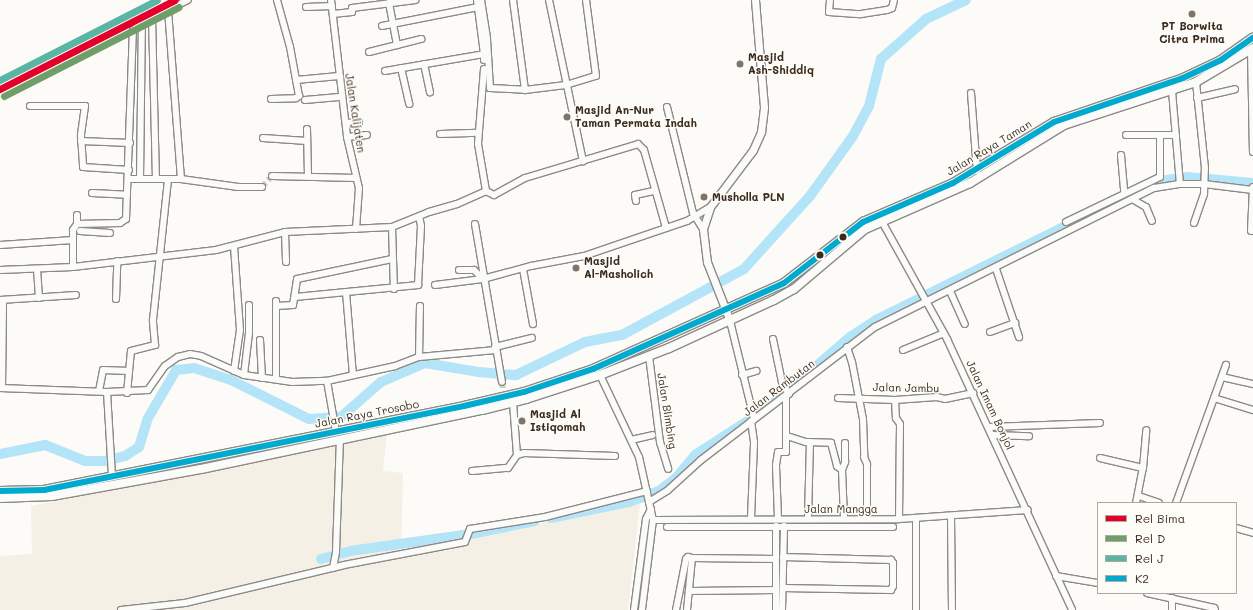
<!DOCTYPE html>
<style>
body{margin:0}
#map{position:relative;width:1253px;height:610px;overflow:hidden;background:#fcfbf8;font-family:Mali,sans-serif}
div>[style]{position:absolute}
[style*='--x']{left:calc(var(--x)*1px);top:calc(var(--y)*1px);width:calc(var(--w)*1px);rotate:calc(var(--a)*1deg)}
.built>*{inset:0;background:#f5f0e5}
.river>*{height:10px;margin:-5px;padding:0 5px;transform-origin:5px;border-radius:5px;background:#b3e4f7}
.minor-tunnel>*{height:6px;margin-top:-3px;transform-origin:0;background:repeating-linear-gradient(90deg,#d5d1cc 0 6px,transparent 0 9px)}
.roads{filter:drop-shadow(1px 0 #8d8985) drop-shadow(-1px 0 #8d8985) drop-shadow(0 1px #8d8985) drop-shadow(0 -1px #8d8985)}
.minor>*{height:6px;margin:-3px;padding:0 3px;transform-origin:3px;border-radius:3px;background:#fbfbf9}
.major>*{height:7px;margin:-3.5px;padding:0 3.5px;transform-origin:3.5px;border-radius:3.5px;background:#fbfbf9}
.highway>*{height:8px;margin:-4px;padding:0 4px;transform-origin:4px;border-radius:4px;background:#fbfbf9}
.bus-1>*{height:6px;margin:-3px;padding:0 3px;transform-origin:3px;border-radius:3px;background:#00a9ce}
.rail-1>*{height:7px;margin:-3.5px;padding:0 3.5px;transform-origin:3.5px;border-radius:3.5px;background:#e4002b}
.rail-2>*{height:7px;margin:-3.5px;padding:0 3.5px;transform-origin:3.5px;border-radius:3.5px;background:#6f9e68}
.rail-3>*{height:7px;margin:-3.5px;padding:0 3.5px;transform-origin:3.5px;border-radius:3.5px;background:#5ab5a5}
.dots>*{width:11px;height:11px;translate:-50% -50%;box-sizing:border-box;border:2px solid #fdfcf7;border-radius:50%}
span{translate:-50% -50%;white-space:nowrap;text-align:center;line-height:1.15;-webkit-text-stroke:3px #fdfcf7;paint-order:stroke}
.poi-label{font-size:11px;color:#3b2a1e;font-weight:700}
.left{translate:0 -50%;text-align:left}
.street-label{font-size:11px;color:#3b2a1e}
.legend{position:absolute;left:1097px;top:502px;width:140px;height:92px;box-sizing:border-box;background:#fdfcf7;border:1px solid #afa8a0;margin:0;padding:5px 7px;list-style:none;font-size:12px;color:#3b2a1e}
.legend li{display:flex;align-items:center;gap:8px;height:20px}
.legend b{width:20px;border:1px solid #afa8a0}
</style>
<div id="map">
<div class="built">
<div style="clip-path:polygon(387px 435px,383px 471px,403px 473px,401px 550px,640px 504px,628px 610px,0 610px,0 556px,32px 554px,31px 506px)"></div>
</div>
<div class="river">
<div style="--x:1144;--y:188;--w:23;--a:-20"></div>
<div style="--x:1166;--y:180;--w:21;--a:-8"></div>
<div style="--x:1187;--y:177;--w:66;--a:5.2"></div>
<div style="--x:0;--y:454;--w:46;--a:-11.3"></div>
<div style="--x:45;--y:445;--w:43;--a:21.8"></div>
<div style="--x:85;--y:461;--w:20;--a:0"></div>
<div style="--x:105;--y:461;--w:21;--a:-14"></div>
<div style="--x:125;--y:456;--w:17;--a:-33"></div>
<div style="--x:139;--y:447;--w:30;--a:-73"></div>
<div style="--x:148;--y:418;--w:56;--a:-59.7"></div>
<div style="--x:176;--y:370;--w:18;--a:-6"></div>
<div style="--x:194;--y:368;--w:39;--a:18"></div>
<div style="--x:231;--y:380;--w:87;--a:26.6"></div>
<div style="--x:309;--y:419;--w:32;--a:-4"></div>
<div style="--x:341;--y:417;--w:53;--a:-41.2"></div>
<div style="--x:381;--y:382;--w:48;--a:-23.4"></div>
<div style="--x:425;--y:363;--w:55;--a:9.5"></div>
<div style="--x:479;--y:372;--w:37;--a:5"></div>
<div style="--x:516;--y:375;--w:76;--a:-25.6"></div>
<div style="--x:585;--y:342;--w:38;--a:-11"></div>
<div style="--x:622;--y:335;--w:139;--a:-28.4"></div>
<div style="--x:744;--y:269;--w:98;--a:-47.9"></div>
<div style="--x:810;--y:196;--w:74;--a:-54.4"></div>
<div style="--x:853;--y:136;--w:34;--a:-62"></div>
<div style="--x:869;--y:106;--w:49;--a:-75.7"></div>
<div style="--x:881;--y:59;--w:60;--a:-41.6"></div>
<div style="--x:926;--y:19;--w:44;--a:-25.4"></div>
<div style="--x:551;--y:518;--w:80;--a:-11.6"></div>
<div style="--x:629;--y:502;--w:32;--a:-20"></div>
<div style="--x:659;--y:491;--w:21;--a:-37"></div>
<div style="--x:676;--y:478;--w:30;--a:-50"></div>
<div style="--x:695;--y:455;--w:87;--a:-32.8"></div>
<div style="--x:768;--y:408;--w:108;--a:-40.9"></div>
<div style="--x:850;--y:337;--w:31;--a:-33"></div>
<div style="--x:876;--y:320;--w:281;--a:-26.4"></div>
<div style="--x:321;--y:559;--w:30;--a:-15"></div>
<div style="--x:350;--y:551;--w:122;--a:-8"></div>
<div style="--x:471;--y:534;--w:65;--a:-11.5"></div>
</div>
<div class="minor-tunnel">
<div style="--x:262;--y:187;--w:15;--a:-48"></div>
<div style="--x:502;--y:382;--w:7;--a:82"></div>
</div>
<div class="roads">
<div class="minor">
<div style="--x:331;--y:0;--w:138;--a:83.3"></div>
<div style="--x:347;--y:137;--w:52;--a:76.8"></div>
<div style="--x:359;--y:188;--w:41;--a:94.2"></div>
<div style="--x:477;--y:0;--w:54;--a:82.6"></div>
<div style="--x:481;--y:0;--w:39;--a:81"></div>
<div style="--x:487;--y:39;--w:49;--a:86.5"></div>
<div style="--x:490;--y:88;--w:35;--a:3"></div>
<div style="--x:525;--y:90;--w:41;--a:-7"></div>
<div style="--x:566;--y:85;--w:31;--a:-17"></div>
<div style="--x:596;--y:76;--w:77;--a:-97.5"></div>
<div style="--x:513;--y:0;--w:91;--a:82.4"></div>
<div style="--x:549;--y:0;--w:165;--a:78.1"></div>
<div style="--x:830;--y:0;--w:12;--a:95"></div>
<div style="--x:829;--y:12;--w:32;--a:4"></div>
<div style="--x:861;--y:14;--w:26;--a:-9"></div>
<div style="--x:887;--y:10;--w:5;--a:-22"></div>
<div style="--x:892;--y:8;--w:8;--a:-76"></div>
<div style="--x:389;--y:3;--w:43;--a:79.2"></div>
<div style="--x:306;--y:7;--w:26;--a:-2"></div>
<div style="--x:168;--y:10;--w:169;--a:85.6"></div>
<div style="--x:333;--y:14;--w:19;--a:-6"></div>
<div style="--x:352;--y:12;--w:4;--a:-90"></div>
<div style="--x:352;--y:8;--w:64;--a:-7.2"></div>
<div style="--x:152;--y:17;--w:162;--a:88.6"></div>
<div style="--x:382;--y:26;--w:98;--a:-11.2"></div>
<div style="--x:1251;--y:50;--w:102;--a:88.9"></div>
<div style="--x:369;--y:52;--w:54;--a:-14"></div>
<div style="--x:424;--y:64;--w:29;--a:78"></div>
<div style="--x:401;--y:68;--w:37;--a:77"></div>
<div style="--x:484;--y:69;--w:75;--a:94.6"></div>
<div style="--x:478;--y:144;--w:48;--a:80.3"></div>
<div style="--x:385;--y:71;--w:100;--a:-9.7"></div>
<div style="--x:484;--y:54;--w:6;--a:90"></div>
<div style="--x:296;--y:80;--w:43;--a:-5.3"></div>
<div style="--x:1172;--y:91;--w:93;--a:85.1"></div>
<div style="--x:971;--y:93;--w:78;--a:85.6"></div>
<div style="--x:1197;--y:98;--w:39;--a:-13"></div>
<div style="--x:271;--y:99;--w:25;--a:-2"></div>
<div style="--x:296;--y:98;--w:4;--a:-34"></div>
<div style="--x:299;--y:96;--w:50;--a:-100.4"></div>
<div style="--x:290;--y:47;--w:49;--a:-105.5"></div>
<div style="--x:305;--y:100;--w:37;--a:-5"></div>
<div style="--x:30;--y:106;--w:55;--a:0"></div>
<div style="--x:85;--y:106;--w:30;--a:98"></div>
<div style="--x:81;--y:136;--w:31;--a:86"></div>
<div style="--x:83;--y:167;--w:46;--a:3.7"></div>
<div style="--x:667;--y:107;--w:109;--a:76.2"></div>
<div style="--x:693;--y:213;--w:19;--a:58"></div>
<div style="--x:346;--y:123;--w:13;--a:-4"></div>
<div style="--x:307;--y:129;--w:47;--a:88.8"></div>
<div style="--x:440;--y:134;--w:38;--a:-2"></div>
<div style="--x:1126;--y:135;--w:50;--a:0"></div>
<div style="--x:347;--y:137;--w:20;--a:-6"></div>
<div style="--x:263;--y:138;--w:44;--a:3.9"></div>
<div style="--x:81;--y:141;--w:49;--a:2.3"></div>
<div style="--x:1121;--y:155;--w:38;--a:85"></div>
<div style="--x:272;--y:176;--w:84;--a:1.4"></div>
<div style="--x:128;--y:179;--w:53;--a:0"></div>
<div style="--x:181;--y:179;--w:58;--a:8"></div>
<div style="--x:238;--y:187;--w:24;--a:0"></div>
<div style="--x:140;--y:179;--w:156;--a:-89.3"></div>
<div style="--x:92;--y:193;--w:35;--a:3"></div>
<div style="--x:1132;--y:199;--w:16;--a:30"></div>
<div style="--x:1146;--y:207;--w:15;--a:67"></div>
<div style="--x:636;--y:201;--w:6;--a:-99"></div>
<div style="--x:635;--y:195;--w:19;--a:-12"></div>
<div style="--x:880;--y:218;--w:138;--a:61"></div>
<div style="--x:947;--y:339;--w:298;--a:65.2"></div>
<div style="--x:1066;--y:222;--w:104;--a:-25.6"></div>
<div style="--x:1160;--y:177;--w:40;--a:-90"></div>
<div style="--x:1194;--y:223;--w:31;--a:-71"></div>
<div style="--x:1204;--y:194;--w:26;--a:-88"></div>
<div style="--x:1205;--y:168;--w:86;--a:-96"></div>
<div style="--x:77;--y:224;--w:9;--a:-90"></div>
<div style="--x:475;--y:224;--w:160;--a:80.3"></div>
<div style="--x:392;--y:227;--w:62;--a:88.2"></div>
<div style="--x:80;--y:231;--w:30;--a:4"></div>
<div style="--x:1251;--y:231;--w:44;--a:-87.4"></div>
<div style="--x:285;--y:232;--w:30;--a:88"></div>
<div style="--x:0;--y:245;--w:73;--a:-3.9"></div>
<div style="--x:73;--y:267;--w:37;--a:-90"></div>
<div style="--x:73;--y:230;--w:7;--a:-56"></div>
<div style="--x:77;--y:224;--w:43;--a:-1.3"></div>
<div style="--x:120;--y:223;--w:7;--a:-34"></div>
<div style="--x:126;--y:219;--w:189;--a:-87.9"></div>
<div style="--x:133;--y:30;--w:11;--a:-38"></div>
<div style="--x:142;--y:23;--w:51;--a:-26.6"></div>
<div style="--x:37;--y:269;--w:29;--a:86"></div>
<div style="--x:523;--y:269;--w:56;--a:79.7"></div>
<div style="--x:996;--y:269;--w:72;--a:71.3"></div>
<div style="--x:0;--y:270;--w:73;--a:-2.4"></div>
<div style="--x:73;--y:267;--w:144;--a:-6.8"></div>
<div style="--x:216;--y:250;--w:71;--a:-14.6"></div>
<div style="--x:285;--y:232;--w:107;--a:-2.7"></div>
<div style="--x:392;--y:227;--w:40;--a:-22"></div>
<div style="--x:429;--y:212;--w:29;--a:-16"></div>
<div style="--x:457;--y:204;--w:32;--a:-24"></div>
<div style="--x:486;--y:191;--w:9;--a:27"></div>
<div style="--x:494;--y:195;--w:35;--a:-29"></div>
<div style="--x:525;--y:178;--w:118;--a:-16.7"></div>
<div style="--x:638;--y:144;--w:8;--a:45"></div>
<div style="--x:644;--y:150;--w:81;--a:74.2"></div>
<div style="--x:459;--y:270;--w:15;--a:0"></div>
<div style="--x:474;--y:270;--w:13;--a:45"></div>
<div style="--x:435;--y:285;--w:48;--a:-7.1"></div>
<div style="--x:483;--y:279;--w:50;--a:-15.2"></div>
<div style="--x:531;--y:266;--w:54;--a:-10.7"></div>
<div style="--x:584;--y:256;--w:109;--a:-18.8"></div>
<div style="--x:687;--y:221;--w:27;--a:-31"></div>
<div style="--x:950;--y:291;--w:36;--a:66"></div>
<div style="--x:346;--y:292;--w:83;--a:85.2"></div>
<div style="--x:295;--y:297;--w:124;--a:-5.6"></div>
<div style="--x:418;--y:285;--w:59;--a:-87.1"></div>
<div style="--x:421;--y:226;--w:10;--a:-101"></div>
<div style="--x:116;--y:299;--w:38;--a:-88"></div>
<div style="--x:0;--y:300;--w:76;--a:-3.8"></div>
<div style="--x:276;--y:301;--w:78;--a:90"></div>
<div style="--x:276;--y:306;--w:17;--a:-3"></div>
<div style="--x:293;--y:305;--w:26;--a:-81"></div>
<div style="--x:297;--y:279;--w:97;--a:-11.9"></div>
<div style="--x:730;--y:321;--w:101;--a:76.2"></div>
<div style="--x:990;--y:332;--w:27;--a:-20"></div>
<div style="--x:773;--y:339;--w:44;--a:78.2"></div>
<div style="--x:782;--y:382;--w:14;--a:60"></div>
<div style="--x:260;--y:340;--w:38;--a:87"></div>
<div style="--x:495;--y:347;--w:38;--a:-14"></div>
<div style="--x:847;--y:347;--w:16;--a:72"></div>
<div style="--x:852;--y:362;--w:58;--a:79.1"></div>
<div style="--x:863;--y:419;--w:38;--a:88"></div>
<div style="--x:864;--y:457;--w:8;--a:67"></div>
<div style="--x:867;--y:464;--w:55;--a:90"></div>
<div style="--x:903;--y:350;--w:44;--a:-22.5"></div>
<div style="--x:649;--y:356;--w:87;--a:82.7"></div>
<div style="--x:660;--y:442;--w:28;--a:73"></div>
<div style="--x:419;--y:357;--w:51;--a:-88.9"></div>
<div style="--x:234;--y:371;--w:41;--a:-81.7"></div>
<div style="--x:240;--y:330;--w:84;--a:-94.1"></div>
<div style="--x:244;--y:375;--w:42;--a:-83.2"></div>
<div style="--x:249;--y:333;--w:28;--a:-90"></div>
<div style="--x:600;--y:375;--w:91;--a:64.6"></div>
<div style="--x:639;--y:457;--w:65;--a:77.5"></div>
<div style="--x:653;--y:520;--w:91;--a:97"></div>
<div style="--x:742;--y:375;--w:15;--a:-16"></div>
<div style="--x:1222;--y:377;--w:32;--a:13"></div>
<div style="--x:327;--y:381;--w:52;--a:80"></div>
<div style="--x:0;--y:388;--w:107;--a:2.1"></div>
<div style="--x:107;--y:392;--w:41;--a:-2.8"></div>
<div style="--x:148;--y:390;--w:29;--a:-55"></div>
<div style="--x:165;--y:366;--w:16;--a:-35"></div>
<div style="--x:178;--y:357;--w:12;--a:-14"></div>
<div style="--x:190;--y:354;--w:11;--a:10"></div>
<div style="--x:201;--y:356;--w:47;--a:23.8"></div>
<div style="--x:244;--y:375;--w:49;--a:8.3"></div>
<div style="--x:292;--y:382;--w:35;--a:-2"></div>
<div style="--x:327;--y:381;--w:70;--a:-12.4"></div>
<div style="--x:395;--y:366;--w:26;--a:-21"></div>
<div style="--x:419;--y:357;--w:77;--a:-5.2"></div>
<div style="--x:2;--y:388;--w:88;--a:-89.3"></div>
<div style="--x:99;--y:391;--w:21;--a:-79"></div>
<div style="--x:103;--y:370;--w:26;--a:2"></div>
<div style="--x:107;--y:392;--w:84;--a:86.6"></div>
<div style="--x:127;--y:393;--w:42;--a:-84.6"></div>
<div style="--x:131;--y:351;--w:25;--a:-14"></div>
<div style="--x:155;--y:345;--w:25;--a:-95"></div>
<div style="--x:153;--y:320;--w:141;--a:-83.9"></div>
<div style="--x:838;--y:398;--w:57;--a:2"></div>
<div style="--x:895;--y:400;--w:42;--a:-4.1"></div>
<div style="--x:937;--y:397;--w:8;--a:14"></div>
<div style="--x:945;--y:399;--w:29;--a:-12"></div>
<div style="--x:1214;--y:398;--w:41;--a:17.1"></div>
<div style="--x:895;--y:400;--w:18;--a:87"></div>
<div style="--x:896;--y:418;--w:7;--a:56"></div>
<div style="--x:900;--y:424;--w:95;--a:90.6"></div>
<div style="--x:513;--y:403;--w:52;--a:85.6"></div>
<div style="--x:989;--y:427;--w:111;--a:-2.1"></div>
<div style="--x:993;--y:435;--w:36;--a:2"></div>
<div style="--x:787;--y:436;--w:20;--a:18"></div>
<div style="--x:806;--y:442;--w:25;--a:2"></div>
<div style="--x:831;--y:443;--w:24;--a:75"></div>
<div style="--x:837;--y:466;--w:6;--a:39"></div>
<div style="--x:842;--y:470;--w:48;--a:87.6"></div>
<div style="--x:631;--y:440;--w:22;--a:-13"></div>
<div style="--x:1100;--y:458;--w:44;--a:13.1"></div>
<div style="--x:842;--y:470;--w:9;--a:-69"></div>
<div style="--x:845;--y:462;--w:19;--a:-90"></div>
<div style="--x:472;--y:471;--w:36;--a:-5"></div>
<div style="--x:508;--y:468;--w:16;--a:-55"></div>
<div style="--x:517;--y:455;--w:7;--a:-16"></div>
<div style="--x:524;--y:453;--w:91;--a:1.9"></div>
<div style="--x:1139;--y:496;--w:21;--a:19"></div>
<div style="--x:649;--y:502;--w:22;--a:-32"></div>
<div style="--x:668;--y:490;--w:45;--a:-42.3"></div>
<div style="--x:701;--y:460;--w:219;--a:-37.4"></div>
<div style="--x:875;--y:327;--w:312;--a:-26.5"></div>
<div style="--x:1154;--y:188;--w:24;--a:-9"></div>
<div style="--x:1178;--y:184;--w:26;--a:0"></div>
<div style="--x:1204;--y:184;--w:49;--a:7"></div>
<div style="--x:1136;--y:503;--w:36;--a:-79"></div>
<div style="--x:1143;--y:468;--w:38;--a:-85"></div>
<div style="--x:1176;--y:503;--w:147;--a:-70.1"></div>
<div style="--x:951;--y:516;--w:94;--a:89.4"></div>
<div style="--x:751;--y:518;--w:76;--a:-87.7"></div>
<div style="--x:754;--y:442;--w:21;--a:-98"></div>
<div style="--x:778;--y:518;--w:53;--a:-92.2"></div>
<div style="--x:776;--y:465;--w:13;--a:-81"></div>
<div style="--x:778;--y:452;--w:8;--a:0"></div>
<div style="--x:786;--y:452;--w:56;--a:-90"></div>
<div style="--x:808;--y:518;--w:76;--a:-88.5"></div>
<div style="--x:653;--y:520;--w:246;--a:-0.2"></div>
<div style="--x:899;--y:519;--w:129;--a:-4"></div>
<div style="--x:667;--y:527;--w:226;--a:0"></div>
<div style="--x:1236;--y:528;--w:18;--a:16"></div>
<div style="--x:692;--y:558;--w:84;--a:0.7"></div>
<div style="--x:333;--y:568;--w:16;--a:-79"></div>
<div style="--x:336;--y:552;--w:112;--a:-88"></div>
<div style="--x:1056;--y:576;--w:43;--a:9.5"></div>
<div style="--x:783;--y:588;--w:108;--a:1.1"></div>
<div style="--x:891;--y:590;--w:4;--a:-63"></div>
<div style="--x:893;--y:586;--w:23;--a:-90"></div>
<div style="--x:893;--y:563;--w:4;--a:-124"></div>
<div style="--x:891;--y:560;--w:108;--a:-178.4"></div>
<div style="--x:690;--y:591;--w:86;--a:-0.7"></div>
<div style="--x:1147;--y:593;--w:69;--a:12.6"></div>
<div style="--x:1214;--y:608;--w:2;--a:63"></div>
<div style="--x:121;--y:610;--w:64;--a:-6.2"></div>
<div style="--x:185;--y:603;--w:163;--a:-13.4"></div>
<div style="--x:344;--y:565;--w:123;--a:-10.8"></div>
<div style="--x:465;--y:542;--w:14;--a:-69"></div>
<div style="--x:470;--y:529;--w:76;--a:-9.1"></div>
<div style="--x:545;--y:517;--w:105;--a:-14.3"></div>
<div style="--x:634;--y:610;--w:92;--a:-82.5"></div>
<div style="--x:646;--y:519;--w:11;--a:-63"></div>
<div style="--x:676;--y:610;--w:52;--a:-78.9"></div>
<div style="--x:686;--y:559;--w:3;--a:-45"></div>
<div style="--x:688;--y:557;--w:4;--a:14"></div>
<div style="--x:692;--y:558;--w:52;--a:95.5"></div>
<div style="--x:776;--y:610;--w:84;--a:-90"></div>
<div style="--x:782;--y:610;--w:84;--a:-88.6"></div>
<div style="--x:916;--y:610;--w:92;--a:-90"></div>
<div style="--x:1172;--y:610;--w:12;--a:-90"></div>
</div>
<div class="major">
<div style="--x:730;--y:321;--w:63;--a:-111.3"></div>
<div style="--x:707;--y:262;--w:33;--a:-97"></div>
<div style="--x:703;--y:229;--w:23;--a:-72"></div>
<div style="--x:710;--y:207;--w:71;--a:-53"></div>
<div style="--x:753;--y:150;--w:20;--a:-66"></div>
<div style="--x:761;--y:132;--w:25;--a:-83"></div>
<div style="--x:764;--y:107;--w:107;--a:-94.8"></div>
</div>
<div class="highway">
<div style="--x:0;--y:491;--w:44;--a:-1.3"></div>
<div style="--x:44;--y:490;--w:428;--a:-11.3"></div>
<div style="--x:464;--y:406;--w:62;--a:-13.1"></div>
<div style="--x:524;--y:392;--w:73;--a:-18.4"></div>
<div style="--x:593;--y:369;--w:209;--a:-24.2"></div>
<div style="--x:784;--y:283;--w:100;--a:-37.7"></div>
<div style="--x:863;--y:222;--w:98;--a:-23.4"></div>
<div style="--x:953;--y:183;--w:118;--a:-31.1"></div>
<div style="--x:1054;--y:122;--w:136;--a:-18.8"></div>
<div style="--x:1183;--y:78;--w:42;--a:-25.3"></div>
<div style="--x:1221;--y:60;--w:39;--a:-35"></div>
<div style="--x:0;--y:498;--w:52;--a:-2.2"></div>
<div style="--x:52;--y:496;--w:151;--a:-10.3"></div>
<div style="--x:201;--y:469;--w:287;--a:-11.9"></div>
<div style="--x:482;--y:410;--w:45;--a:-14"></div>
<div style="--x:526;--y:399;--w:78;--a:-18"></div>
<div style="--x:600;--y:375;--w:74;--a:-21.4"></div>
<div style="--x:669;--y:348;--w:115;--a:-24.6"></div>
<div style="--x:774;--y:300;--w:23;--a:-29"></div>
<div style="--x:794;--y:289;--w:93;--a:-40.2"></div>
<div style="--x:865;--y:229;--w:115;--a:-23.7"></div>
<div style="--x:970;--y:183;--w:110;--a:-31.7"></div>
<div style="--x:1064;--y:125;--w:139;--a:-18"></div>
<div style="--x:1196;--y:82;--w:66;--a:-30.8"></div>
</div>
</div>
<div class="bus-1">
<div style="--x:0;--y:491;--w:44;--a:-1.3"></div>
<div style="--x:44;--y:490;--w:428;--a:-11.3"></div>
<div style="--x:464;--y:406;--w:62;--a:-13.1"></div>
<div style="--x:524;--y:392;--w:73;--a:-18.4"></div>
<div style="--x:593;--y:369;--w:209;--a:-24.2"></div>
<div style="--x:784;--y:283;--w:100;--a:-37.7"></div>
<div style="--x:863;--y:222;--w:98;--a:-23.4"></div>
<div style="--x:953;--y:183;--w:118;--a:-31.1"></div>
<div style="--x:1054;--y:122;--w:136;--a:-18.8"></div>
<div style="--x:1183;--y:78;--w:42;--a:-25.3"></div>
<div style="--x:1221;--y:60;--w:39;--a:-35"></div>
</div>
<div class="rail-1">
<div style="--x:0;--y:89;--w:196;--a:-27"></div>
</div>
<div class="rail-2">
<div style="--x:4;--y:96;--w:196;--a:-27"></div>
</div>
<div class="rail-3">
<div style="--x:0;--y:80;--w:176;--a:-27"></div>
</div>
<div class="dots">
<div style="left:1192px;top:14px;background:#7f736a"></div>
<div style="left:740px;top:64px;background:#7f736a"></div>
<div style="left:567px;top:117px;background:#7f736a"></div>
<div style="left:704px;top:197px;background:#7f736a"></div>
<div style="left:843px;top:237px;background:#3b2a1e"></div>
<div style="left:820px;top:255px;background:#3b2a1e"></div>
<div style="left:576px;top:268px;background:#7f736a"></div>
<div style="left:522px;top:421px;background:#7f736a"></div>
</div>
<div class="poi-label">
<span style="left:1192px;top:33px">PT Borwita<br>Citra Prima</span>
<span class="left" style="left:748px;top:64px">Masjid<br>Ash-Shiddiq</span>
<span class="left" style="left:575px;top:117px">Masjid An-Nur<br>Taman Permata Indah</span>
<span class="left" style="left:712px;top:197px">Musholla PLN</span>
<span class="left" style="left:584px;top:268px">Masjid<br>Al-Masholich</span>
<span class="left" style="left:530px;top:421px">Masjid Al<br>Istiqomah</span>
</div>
<div class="street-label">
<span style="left:355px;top:113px;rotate:81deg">Jalan Kalijaten</span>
<span style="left:989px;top:148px;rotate:-31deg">Jalan Raya Taman</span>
<span style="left:779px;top:388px;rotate:-37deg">Jalan Rambutan</span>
<span style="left:906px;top:388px;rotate:1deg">Jalan Jambu</span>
<span style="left:990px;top:405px;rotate:65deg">Jalan Imam Bonjol</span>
<span style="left:667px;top:411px;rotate:81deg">Jalan Blimbing</span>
<span style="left:367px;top:414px;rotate:-11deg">Jalan Raya Trosobo</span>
<span style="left:841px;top:509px">Jalan Mangga</span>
</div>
<ul class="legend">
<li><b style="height:5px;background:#e4002b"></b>Rel Bima</li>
<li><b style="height:5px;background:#6f9e68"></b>Rel D</li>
<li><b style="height:5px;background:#5ab5a5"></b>Rel J</li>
<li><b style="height:5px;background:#00a9ce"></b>K2</li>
</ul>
</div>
